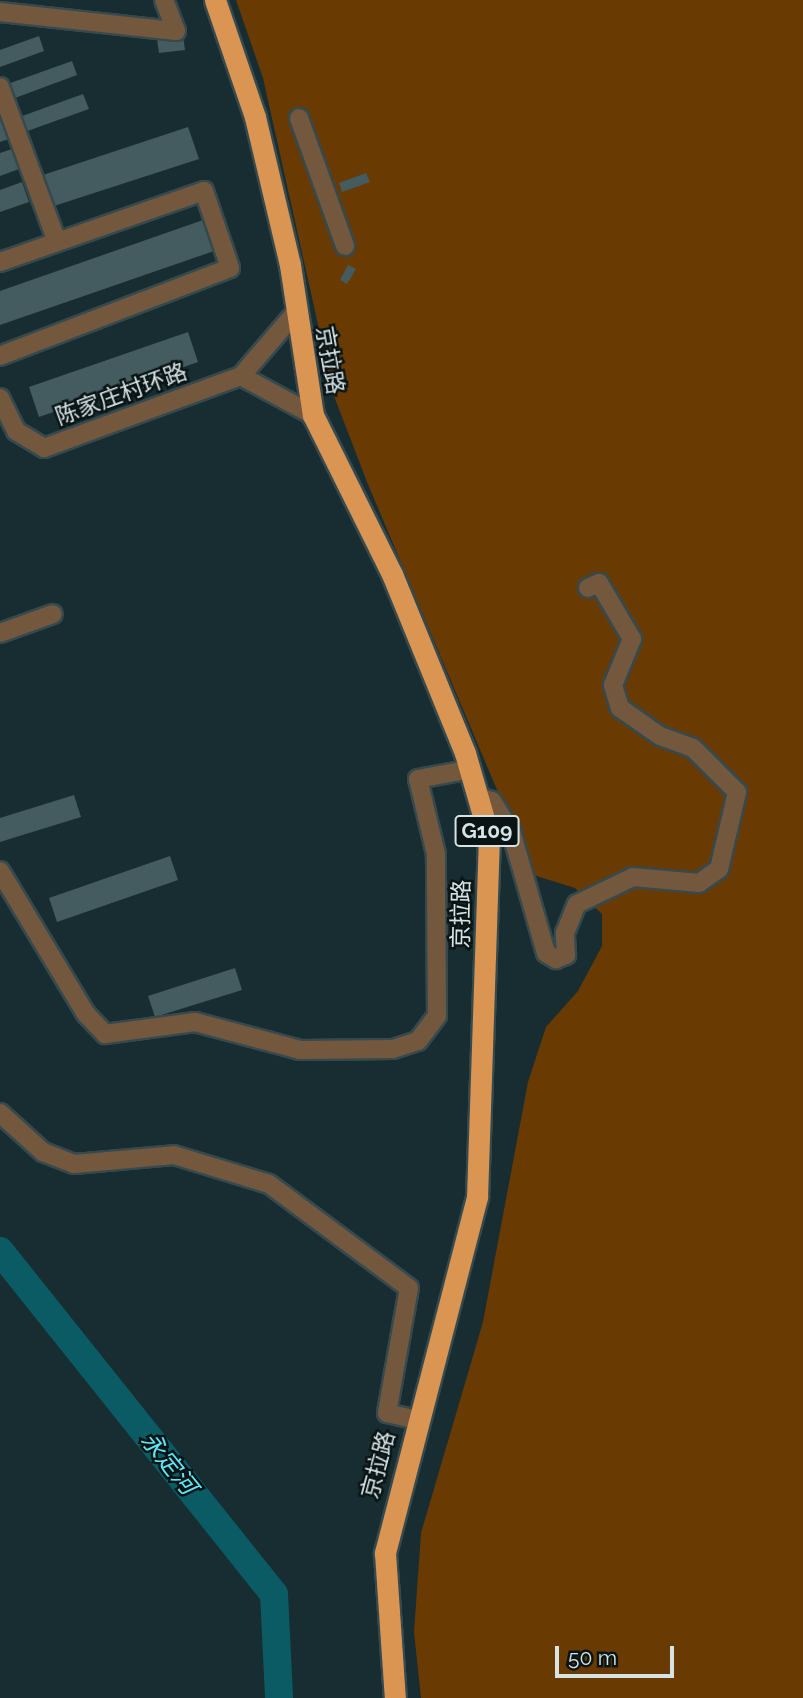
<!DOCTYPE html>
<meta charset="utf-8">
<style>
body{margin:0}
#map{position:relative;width:803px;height:1698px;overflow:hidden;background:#172d31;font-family:Raleway,"Noto Sans SC",sans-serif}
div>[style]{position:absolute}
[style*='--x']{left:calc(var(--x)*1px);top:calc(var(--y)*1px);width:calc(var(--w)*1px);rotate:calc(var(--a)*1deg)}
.green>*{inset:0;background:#693b02}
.river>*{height:28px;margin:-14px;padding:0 14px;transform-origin:14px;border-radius:14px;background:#0a5b64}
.building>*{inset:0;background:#445c5f}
.roads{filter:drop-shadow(2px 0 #364a4e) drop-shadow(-2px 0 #364a4e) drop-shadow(0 2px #364a4e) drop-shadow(0 -2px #364a4e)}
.minor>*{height:18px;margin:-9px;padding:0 9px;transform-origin:9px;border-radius:9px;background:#74583e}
.highway>*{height:21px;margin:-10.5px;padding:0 10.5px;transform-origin:10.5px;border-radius:10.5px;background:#db9553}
span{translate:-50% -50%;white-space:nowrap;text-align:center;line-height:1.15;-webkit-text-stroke:5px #0a1415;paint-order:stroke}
.shield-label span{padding:2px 5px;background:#0a1415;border:2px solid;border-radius:5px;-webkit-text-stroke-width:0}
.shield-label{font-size:21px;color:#d6e4e6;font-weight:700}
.street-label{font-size:23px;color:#d6e4e6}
.water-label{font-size:24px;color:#60e8f9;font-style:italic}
.scale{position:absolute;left:555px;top:1646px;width:119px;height:32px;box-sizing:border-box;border:4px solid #d6e4e6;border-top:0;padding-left:9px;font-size:21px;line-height:24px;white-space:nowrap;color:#d6e4e6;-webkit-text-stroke:5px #0a1415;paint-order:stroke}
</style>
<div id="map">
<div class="green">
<div style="clip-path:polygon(236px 0,803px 0,803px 1698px,421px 1698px,414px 1632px,421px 1533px,483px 1322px,528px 1082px,546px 1027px,578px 991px,602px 946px,602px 914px,575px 888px,533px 875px,367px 482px,334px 396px,263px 78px)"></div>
</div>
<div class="river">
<div style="--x:0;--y:1251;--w:439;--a:51.4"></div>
<div style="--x:274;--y:1594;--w:104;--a:87.2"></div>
</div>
<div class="building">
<div style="clip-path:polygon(39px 36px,44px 51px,0 67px,0 50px)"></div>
<div style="clip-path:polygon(183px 36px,185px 50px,159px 53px,157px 39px)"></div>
<div style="clip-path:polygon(72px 61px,77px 75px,7px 101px,2px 86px)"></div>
<div style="clip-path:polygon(83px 94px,89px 109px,19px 134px,14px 119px)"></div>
<div style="clip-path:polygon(0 115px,9px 139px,0 142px)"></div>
<div style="clip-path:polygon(188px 127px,199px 159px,54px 206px,43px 175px)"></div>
<div style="clip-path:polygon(12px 149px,19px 169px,0 176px,0 153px)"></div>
<div style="clip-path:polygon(366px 173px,370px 182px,342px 192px,339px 183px)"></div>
<div style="clip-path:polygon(22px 182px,29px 202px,0 212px,0 190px)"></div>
<div style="clip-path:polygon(203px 220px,214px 251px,0 325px,0 291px)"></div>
<div style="clip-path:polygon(348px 265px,356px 269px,347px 284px,340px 280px)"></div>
<div style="clip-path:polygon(188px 332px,198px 362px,39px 417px,29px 387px)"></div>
<div style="clip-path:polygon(74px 795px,81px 817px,0 842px,0 818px)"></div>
<div style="clip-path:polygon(170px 856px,178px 880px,57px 922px,49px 898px)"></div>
<div style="clip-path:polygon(235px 968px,242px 990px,155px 1017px,148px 996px)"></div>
</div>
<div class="roads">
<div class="minor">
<div style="--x:0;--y:12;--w:177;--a:6.2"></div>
<div style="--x:176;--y:31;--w:33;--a:-111"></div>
<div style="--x:0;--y:87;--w:165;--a:69.8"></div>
<div style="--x:299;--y:118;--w:136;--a:70.2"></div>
<div style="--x:0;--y:262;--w:216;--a:-19.2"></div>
<div style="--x:204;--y:191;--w:81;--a:71.3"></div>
<div style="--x:230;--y:268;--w:246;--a:159.1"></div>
<div style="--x:295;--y:313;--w:83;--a:130.6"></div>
<div style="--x:241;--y:376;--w:82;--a:28.4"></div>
<div style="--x:0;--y:398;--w:37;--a:64"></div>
<div style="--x:16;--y:431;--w:33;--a:31"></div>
<div style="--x:44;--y:448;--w:210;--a:-20.1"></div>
<div style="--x:0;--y:633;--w:56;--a:-19.7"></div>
<div style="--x:481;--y:798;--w:11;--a:15"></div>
<div style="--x:492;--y:801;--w:36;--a:58"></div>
<div style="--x:511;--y:831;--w:127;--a:74"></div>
<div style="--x:546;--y:953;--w:12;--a:31"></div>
<div style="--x:556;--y:959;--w:11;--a:-22"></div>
<div style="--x:566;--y:955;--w:22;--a:-93"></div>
<div style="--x:565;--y:933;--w:31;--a:-68"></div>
<div style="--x:577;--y:904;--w:62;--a:-25.7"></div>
<div style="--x:633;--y:877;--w:66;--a:5.2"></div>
<div style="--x:699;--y:883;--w:24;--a:-35"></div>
<div style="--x:719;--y:869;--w:79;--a:-76.8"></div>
<div style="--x:737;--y:792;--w:62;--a:-135"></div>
<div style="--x:693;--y:748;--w:35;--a:-160"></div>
<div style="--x:660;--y:736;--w:49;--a:-145"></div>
<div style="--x:620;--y:708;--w:24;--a:-107"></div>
<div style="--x:613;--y:685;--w:50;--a:-67.6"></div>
<div style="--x:632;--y:639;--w:65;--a:-120.5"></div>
<div style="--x:599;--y:583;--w:12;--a:156"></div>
<div style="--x:0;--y:871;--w:167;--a:59"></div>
<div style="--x:86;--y:1014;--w:28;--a:46"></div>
<div style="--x:105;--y:1034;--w:91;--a:-7.6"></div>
<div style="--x:195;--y:1022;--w:109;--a:14.9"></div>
<div style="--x:300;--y:1050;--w:93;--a:-0.6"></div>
<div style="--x:393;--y:1049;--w:26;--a:-18"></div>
<div style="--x:418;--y:1041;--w:31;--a:-53"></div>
<div style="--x:437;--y:1016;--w:162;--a:-90.4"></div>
<div style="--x:436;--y:854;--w:77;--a:-103.5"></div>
<div style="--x:418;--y:779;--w:54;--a:-10.7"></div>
<div style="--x:0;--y:1113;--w:58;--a:42.2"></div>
<div style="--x:43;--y:1152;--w:33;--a:21"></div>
<div style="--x:74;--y:1164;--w:100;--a:-5.1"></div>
<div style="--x:174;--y:1155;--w:99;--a:17"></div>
<div style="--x:269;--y:1184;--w:174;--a:36.6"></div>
<div style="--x:409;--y:1288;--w:127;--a:100"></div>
<div style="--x:387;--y:1413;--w:31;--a:13"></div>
</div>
<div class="highway">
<div style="--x:215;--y:0;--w:124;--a:71.1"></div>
<div style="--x:255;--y:117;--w:152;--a:76.7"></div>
<div style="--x:290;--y:265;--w:152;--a:81.3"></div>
<div style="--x:313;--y:415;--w:178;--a:63.6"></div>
<div style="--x:392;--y:574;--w:193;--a:67.8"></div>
<div style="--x:465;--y:753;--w:86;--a:73.9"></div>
<div style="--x:489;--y:836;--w:361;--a:91.9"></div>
<div style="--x:477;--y:1197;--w:368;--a:104.5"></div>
<div style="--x:385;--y:1553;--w:145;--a:86.1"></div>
</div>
</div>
<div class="shield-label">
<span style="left:487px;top:831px">G109</span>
</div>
<div class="street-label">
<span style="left:330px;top:360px;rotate:80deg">京拉路</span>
<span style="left:121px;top:394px;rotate:-20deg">陈家庄村环路</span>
<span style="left:461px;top:914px;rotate:-89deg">京拉路</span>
<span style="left:378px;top:1465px;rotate:-75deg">京拉路</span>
</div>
<div class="water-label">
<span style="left:169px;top:1463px;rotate:51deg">永定河</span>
</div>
<div class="scale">50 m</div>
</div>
